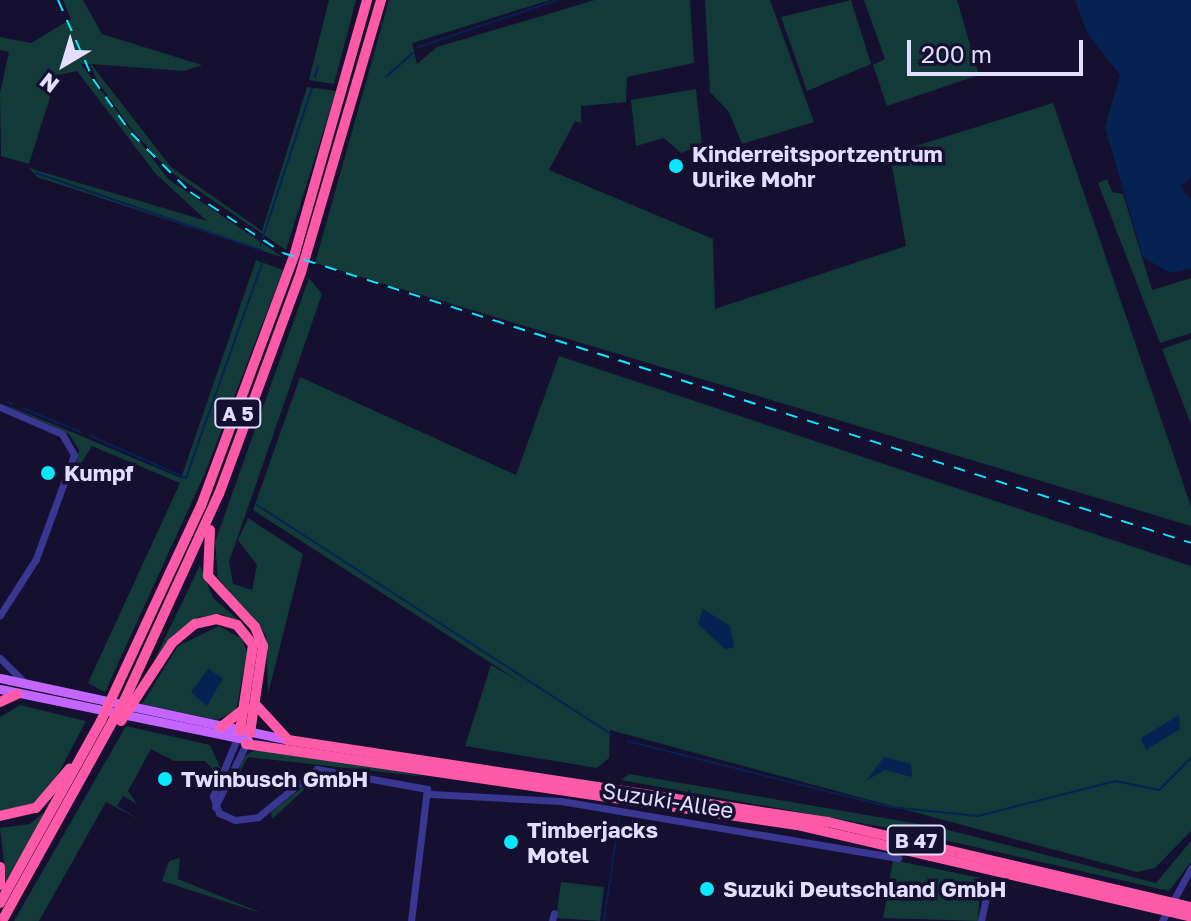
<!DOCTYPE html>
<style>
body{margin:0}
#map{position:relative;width:1191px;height:921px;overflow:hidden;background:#15102f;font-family:"Golos Text",sans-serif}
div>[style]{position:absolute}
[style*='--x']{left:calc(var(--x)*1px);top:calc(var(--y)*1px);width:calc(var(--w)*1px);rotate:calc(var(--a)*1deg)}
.green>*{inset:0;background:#123a38}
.water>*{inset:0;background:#062252}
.stream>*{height:2px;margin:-1px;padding:0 1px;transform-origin:1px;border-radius:1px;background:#062252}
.minor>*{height:7px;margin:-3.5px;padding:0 3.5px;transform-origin:3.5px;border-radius:3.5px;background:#3a3792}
.major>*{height:9px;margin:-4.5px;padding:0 4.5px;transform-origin:4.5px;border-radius:4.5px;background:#c565ff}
.highway>*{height:10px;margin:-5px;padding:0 5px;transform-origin:5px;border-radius:5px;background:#ff59a9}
.rail>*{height:2px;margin-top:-1px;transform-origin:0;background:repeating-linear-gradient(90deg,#0ae7ff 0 12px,transparent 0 22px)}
.dots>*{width:22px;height:22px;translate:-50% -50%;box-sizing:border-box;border:4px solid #15102f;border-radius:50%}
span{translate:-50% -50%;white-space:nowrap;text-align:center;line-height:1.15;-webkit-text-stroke:7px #15102f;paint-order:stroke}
.shield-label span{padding:2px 6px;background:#15102f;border:2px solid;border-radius:6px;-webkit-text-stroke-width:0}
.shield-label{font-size:20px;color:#e2deff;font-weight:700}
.poi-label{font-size:22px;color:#e2deff;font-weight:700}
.left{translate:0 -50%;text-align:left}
.street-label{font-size:22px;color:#e2deff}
.north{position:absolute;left:24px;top:24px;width:80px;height:80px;-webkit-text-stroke:6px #15102f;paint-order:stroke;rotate:218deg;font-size:22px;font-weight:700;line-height:32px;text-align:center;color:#e2deff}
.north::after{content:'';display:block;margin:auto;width:28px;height:36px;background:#e2deff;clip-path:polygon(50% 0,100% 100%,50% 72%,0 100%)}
.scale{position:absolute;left:907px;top:40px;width:176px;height:36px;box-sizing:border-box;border:4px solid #e2deff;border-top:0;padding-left:10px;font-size:24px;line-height:28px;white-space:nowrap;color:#e2deff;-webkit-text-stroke:6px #15102f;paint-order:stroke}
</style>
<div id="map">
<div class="green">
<div style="clip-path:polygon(63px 0,83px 0,102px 34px,202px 65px,184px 71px,91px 64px,171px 167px,262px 231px,307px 87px,336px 91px,286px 250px,168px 170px,130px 127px,98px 82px,90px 64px,81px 64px,168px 179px,284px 258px,37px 177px,29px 168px,207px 221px,156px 174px,77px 71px,57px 75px,29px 164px,1px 156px,0 93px,9px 52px,0 50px,0 37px,31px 43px,71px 19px)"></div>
<div style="clip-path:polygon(329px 0,356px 0,334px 84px,309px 80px)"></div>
<div style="clip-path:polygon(389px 0,550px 0,412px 43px,417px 64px,437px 47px,595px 0,690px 0,694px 63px,627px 77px,626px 102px,581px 106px,581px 123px,575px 121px,549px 170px,713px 239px,715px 309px,906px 246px,890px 154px,1053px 103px,1191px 506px,1191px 526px,315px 263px)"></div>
<div style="clip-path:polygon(705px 0,770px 0,814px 122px,742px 144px,729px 112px,710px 92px)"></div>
<div style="clip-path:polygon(851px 0,871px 64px,807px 91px,781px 17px)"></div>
<div style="clip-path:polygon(864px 0,957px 0,979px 75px,887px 106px,873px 65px,885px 59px)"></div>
<div style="clip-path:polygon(696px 89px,702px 145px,681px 153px,664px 138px,636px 146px,631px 100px)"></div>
<div style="clip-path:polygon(1107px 179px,1112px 192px,1123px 194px,1152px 290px,1191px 278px,1191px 333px,1160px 343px,1098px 183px)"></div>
<div style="clip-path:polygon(256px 260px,283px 270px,205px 473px,105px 692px,88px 683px,180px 483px,92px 446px,75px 473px,79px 450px,69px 434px,0 402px,181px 478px)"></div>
<div style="clip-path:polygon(309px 278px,322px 294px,229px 562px,233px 584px,252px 590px,257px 565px,238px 540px,248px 518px,303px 554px,268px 694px,266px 635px,218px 578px,215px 542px)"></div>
<div style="clip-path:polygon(1191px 339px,1191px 424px,1162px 349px)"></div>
<div style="clip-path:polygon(559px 356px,1191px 566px,1191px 831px,1155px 868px,1137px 872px,610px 730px,609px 758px,597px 768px,465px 746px,491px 665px,522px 683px,253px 510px,300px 377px,516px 475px)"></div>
<div style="clip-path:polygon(200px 565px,213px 598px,246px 627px,222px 614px,198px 617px,155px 659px)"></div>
<div style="clip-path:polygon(219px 626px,242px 639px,247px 653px,236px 711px,217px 720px,142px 704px,178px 646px)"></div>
<div style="clip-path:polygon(20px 705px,86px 721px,48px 793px,35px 806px,6px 813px,0 811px,0 717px)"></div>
<div style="clip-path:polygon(126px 726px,210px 745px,221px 769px,217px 774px,205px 761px,174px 761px,151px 749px,128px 791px,137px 804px,123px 796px,117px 806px,140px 820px,106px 802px,39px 921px,14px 921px)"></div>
<div style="clip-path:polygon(255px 750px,419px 775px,428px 777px,248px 757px,235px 781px,243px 757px)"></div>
<div style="clip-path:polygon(629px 774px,936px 827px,1156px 883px,1191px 841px,1191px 862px,1169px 891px,905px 831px,621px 780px)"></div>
<div style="clip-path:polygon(317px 776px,327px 779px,307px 787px,272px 819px,271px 812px)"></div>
<div style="clip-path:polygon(48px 809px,6px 881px,0 828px,30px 824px)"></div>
<div style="clip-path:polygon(180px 858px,178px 879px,264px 914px,162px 881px,169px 861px)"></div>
<div style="clip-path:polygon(893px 860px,981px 878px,978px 921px,883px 918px)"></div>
<div style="clip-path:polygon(561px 882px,604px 887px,600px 921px,556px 918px)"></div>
</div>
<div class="water">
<div style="clip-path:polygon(1075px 0,1191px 0,1191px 176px,1181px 186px,1191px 200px,1191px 269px,1170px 273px,1143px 257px,1105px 127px,1120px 75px,1087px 33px)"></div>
<div style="clip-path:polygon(703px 609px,730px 626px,734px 647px,725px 649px,698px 624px)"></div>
<div style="clip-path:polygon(208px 669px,223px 678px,207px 706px,191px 692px)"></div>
<div style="clip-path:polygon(1179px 715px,1180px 729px,1146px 750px,1141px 738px)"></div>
<div style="clip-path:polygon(884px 757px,911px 764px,912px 777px,885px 770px,867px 780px)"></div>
</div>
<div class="stream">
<div style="--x:418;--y:47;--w:148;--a:-18.6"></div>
<div style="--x:315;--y:77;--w:11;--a:-75"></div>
<div style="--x:386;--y:77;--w:36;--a:-42"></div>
<div style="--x:36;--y:173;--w:238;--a:18.9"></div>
<div style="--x:260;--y:246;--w:166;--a:-71.8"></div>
<div style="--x:8;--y:402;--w:4;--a:27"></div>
<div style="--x:22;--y:408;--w:64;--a:22.1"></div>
<div style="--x:91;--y:436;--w:104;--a:23.9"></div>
<div style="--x:186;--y:478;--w:231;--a:-70.5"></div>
<div style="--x:257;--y:505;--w:423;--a:32.9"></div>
<div style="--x:627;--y:741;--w:271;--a:14.1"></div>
<div style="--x:890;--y:807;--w:88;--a:5.8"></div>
<div style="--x:978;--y:816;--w:141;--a:-14.3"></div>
<div style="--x:1115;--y:781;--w:45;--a:11.6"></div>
<div style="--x:1159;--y:790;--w:45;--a:-45"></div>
<div style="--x:604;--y:921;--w:102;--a:-81.6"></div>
</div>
<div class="minor">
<div style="--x:0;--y:407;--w:68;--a:23.5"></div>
<div style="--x:62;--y:434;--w:24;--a:60"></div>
<div style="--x:74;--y:455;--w:111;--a:110.1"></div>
<div style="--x:36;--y:559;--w:67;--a:122.7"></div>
<div style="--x:0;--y:658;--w:33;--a:45"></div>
<div style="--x:236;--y:741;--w:60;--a:112.7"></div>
<div style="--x:213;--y:796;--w:18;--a:71"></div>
<div style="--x:219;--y:813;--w:17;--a:24"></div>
<div style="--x:235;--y:820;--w:23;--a:-7"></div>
<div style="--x:258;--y:817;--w:76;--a:-39.1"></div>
<div style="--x:317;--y:769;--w:112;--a:10.3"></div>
<div style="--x:427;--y:789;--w:133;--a:96.9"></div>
<div style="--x:431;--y:794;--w:130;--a:3.1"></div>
<div style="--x:561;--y:801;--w:342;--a:9.6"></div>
<div style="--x:215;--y:807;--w:70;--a:-63.8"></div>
<div style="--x:552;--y:921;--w:8;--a:-76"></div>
<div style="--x:981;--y:921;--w:38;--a:-78"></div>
<div style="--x:1162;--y:921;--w:60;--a:-61.3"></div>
</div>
<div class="major">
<div style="--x:0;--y:678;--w:295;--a:12.1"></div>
<div style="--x:0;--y:689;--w:253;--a:11.6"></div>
</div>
<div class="highway">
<div style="--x:210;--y:530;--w:46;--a:92.5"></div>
<div style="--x:208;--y:576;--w:69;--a:47.3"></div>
<div style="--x:255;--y:627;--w:21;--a:67"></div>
<div style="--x:263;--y:646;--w:88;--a:98.5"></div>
<div style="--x:0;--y:702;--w:19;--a:-25"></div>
<div style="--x:257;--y:706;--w:46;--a:47.6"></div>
<div style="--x:288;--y:740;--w:546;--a:8.63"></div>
<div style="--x:828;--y:822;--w:373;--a:13.2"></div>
<div style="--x:121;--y:721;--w:93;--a:-56.8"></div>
<div style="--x:172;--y:643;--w:30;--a:-40"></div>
<div style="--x:195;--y:624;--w:22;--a:-13"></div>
<div style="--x:216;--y:619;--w:22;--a:16"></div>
<div style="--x:237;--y:625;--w:26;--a:51"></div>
<div style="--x:253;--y:645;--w:87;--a:98.6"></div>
<div style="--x:221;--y:727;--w:31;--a:-38"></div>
<div style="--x:246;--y:744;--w:557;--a:8.36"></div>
<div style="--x:797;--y:825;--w:405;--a:13.1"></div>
<div style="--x:0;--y:816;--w:37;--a:-13"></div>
<div style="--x:36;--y:808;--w:52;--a:-49.6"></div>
<div style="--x:0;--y:867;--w:18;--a:90"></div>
<div style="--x:0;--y:903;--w:208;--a:-61"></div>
<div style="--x:101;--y:721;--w:237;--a:-65.1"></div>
<div style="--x:201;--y:506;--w:270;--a:-69.6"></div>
<div style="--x:295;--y:253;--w:263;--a:-74.1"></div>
<div style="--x:2;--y:921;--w:254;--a:-61"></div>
<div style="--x:125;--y:699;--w:226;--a:-65.4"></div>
<div style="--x:219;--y:494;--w:237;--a:-69.7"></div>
<div style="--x:301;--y:272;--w:284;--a:-73.6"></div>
</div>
<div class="rail">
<div style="--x:58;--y:0;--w:86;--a:66.1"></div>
<div style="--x:93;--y:79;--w:66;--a:54.9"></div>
<div style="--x:131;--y:133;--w:83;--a:45"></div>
<div style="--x:190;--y:192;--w:111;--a:33.3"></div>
<div style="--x:283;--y:253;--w:953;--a:17.71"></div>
</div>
<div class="dots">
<div style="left:676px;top:166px;background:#0ae7ff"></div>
<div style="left:48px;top:473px;background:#0ae7ff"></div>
<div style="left:165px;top:779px;background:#0ae7ff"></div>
<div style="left:511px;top:842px;background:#0ae7ff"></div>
<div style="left:707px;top:889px;background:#0ae7ff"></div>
</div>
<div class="shield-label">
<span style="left:238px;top:413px">A 5</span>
<span style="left:916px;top:840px">B 47</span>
</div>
<div class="poi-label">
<span class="left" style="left:692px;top:166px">Kinderreitsportzentrum<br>Ulrike Mohr</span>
<span class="left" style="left:64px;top:473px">Kumpf</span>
<span class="left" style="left:181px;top:779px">Twinbusch GmbH</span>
<span class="left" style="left:527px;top:842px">Timberjacks<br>Motel</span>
<span class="left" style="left:723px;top:889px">Suzuki Deutschland GmbH</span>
</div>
<div class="street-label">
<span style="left:668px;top:800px;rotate:9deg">Suzuki-Allee</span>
</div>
<div class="north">N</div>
<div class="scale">200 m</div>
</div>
